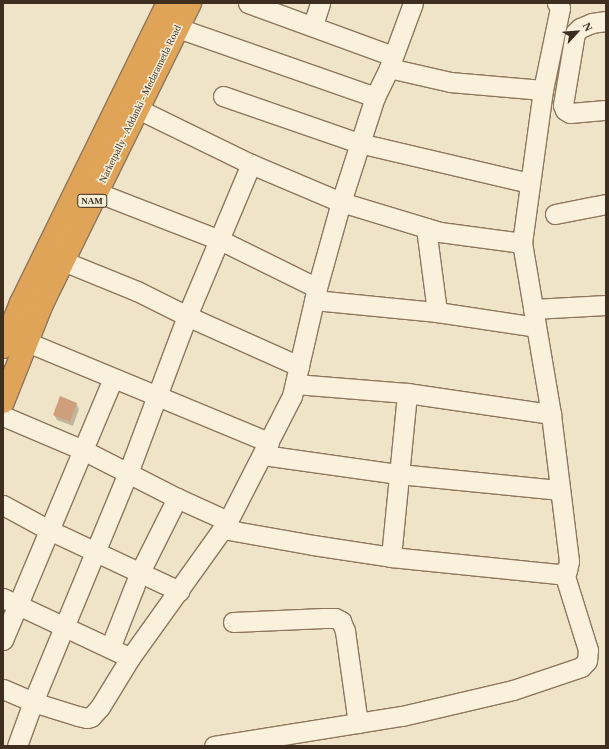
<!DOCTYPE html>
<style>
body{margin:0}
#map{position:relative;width:609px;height:749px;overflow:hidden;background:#f0e4c8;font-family:"Times New Roman",serif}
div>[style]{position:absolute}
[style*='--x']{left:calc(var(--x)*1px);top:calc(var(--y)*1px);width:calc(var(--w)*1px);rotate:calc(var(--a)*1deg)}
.shadow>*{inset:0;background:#0003}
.building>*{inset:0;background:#cf9f7d}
.roads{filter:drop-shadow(1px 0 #8d765c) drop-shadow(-1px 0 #8d765c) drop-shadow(0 1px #8d765c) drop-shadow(0 -1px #8d765c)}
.minor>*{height:19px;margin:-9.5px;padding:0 9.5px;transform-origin:9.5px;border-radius:9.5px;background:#faf1dc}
.highway>*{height:22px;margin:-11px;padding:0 11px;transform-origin:11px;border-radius:11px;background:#e0a458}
span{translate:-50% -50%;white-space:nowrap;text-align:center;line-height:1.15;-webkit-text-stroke:3px #f7eed8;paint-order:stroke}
.shield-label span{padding:1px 3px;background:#f7eed8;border:1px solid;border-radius:3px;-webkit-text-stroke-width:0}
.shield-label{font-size:9px;color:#3d2e20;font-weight:700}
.street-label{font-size:10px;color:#3d2e20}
.frame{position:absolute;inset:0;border:4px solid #3d2e20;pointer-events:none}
.north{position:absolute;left:557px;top:12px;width:40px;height:40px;-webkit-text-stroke:3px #f7eed8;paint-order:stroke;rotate:64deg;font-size:11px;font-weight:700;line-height:16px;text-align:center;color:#3d2e20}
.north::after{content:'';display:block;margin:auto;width:14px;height:18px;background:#3d2e20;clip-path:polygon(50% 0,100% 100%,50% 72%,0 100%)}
</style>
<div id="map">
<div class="shadow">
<div style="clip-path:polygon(76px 404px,79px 409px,73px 426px,57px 420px,54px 415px)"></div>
</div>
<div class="building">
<div style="clip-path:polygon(60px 396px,77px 403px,70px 422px,53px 415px)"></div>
</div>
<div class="roads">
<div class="minor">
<div style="--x:248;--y:3;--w:154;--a:20.1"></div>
<div style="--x:606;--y:21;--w:14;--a:172"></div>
<div style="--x:592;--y:23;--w:13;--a:157"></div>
<div style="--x:580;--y:28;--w:7;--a:135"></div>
<div style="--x:575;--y:33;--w:73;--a:99.5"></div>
<div style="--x:563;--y:105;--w:5;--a:68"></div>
<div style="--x:565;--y:110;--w:6;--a:31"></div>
<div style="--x:570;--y:113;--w:36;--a:-5"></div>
<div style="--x:313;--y:25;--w:23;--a:-72"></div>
<div style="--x:178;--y:28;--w:209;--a:19.3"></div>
<div style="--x:389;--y:68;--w:63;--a:12.9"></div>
<div style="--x:450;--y:82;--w:93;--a:4.9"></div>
<div style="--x:223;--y:96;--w:144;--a:19.1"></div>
<div style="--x:359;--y:143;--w:175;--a:13.2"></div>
<div style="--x:138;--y:109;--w:126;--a:26"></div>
<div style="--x:251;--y:164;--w:98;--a:22.9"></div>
<div style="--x:341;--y:202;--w:103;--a:16.9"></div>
<div style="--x:440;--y:232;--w:83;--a:7.6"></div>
<div style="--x:96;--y:192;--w:133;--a:21.2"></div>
<div style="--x:220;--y:240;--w:108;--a:26.3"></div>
<div style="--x:555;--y:214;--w:52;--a:-11.1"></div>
<div style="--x:426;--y:228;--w:85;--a:82.5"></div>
<div style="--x:63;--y:261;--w:80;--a:22.1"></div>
<div style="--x:137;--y:291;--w:56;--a:26.6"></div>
<div style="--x:187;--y:316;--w:123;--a:24.1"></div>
<div style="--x:314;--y:300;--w:124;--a:5.6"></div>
<div style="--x:437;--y:312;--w:100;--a:8.6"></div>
<div style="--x:533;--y:309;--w:73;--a:-3.1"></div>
<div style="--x:27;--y:342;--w:262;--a:22.5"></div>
<div style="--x:295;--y:384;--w:112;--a:4.6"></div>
<div style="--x:407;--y:393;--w:146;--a:8.3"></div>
<div style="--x:3;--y:416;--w:87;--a:23"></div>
<div style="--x:83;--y:450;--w:106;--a:27.1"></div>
<div style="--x:177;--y:498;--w:56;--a:24.3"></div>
<div style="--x:263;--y:455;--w:137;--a:8"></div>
<div style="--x:399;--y:474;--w:162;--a:5.7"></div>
<div style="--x:3;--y:505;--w:52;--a:28.5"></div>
<div style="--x:49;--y:530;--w:144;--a:25.1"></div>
<div style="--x:223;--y:529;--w:91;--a:10.1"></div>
<div style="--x:313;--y:545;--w:79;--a:8.7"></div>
<div style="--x:391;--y:557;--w:168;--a:5.8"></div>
<div style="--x:558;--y:574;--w:9;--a:-18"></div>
<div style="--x:567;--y:571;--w:10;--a:-79"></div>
<div style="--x:569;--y:561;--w:148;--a:-97"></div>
<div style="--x:551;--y:414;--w:173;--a:-99.6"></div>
<div style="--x:522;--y:243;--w:154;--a:-82.2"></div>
<div style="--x:543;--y:90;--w:84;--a:-78.3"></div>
<div style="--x:560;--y:8;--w:6;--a:-121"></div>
<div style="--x:391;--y:557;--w:165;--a:-84.4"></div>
<div style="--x:3;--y:598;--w:132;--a:25.2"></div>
<div style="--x:233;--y:622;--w:91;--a:-2.5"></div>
<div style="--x:324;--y:618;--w:11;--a:0"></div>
<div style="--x:335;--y:618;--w:7;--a:27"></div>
<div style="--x:341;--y:621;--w:11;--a:68"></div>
<div style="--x:345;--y:631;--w:93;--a:82"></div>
<div style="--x:3;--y:640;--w:284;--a:-67.2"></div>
<div style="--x:110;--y:648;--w:82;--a:-68.5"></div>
<div style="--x:140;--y:572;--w:83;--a:-63.4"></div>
<div style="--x:3;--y:689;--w:33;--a:23"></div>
<div style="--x:33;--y:702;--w:47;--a:17.3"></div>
<div style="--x:78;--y:716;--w:9;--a:13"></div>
<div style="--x:87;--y:718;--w:4;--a:-14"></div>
<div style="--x:91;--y:717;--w:13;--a:-48"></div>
<div style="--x:100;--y:707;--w:57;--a:-58.5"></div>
<div style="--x:130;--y:658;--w:168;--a:-54.4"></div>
<div style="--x:228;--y:521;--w:140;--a:-62.9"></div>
<div style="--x:292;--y:396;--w:111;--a:-77"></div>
<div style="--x:317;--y:288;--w:89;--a:-74.4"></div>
<div style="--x:341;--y:202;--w:110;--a:-72.1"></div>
<div style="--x:375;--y:97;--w:32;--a:-64"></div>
<div style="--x:389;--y:68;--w:69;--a:-69.7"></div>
<div style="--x:17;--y:746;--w:47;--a:-70"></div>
<div style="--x:33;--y:702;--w:248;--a:-67.5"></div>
<div style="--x:128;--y:473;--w:168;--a:-69.4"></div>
<div style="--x:187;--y:316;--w:165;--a:-67.2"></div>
<div style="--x:214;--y:746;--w:190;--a:-9.1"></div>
<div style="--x:402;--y:716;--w:114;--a:-13.2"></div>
<div style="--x:513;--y:690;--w:72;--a:-18.7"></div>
<div style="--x:581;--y:667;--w:8;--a:-45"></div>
<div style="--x:587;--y:661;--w:11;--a:-85"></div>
<div style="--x:588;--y:650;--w:81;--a:-107.3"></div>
</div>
<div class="highway">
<div style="--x:3;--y:347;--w:48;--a:-67.8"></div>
<div style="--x:21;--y:303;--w:334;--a:-63.9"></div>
<div style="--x:3;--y:402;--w:105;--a:-68.3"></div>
<div style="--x:42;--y:304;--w:335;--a:-63.8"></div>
</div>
</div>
<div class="shield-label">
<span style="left:92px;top:201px">NAM</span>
</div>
<div class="street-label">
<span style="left:140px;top:104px;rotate:-64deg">Narketpally - Addanki - Medarametla Road</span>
</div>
<div class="frame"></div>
<div class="north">N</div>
</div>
